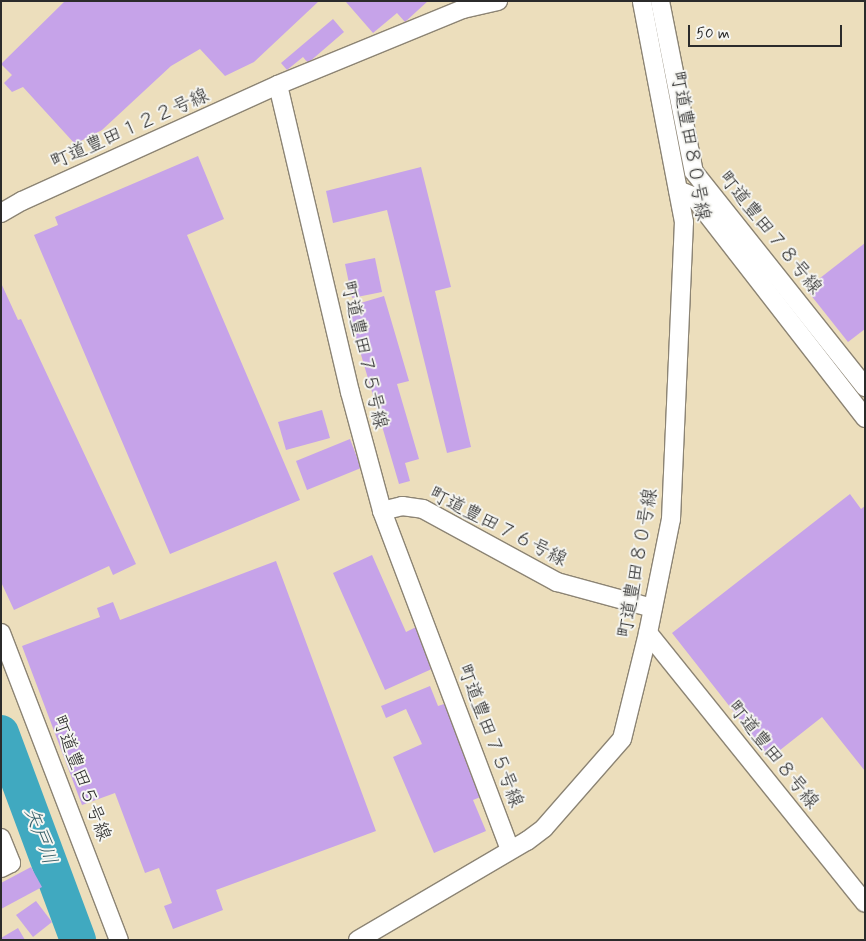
<!DOCTYPE html>
<meta charset="utf-8">
<style>
body{margin:0}
#map{position:relative;width:866px;height:941px;overflow:hidden;background:#ecdebc;font-family:Mynerve,"Klee One",sans-serif}
div>[style]{position:absolute}
[style*='--x']{left:calc(var(--x)*1px);top:calc(var(--y)*1px);width:calc(var(--w)*1px);rotate:calc(var(--a)*1deg)}
.river>*{height:36px;margin:-18px;padding:0 18px;transform-origin:18px;border-radius:18px;background:#40a9c0}
.building>*{inset:0;background:#c6a3e9}
.roads{filter:drop-shadow(1px 0 #8c8474) drop-shadow(-1px 0 #8c8474) drop-shadow(0 1px #8c8474) drop-shadow(0 -1px #8c8474)}
.street>*{height:18px;margin:-9px;padding:0 9px;transform-origin:9px;border-radius:9px;background:#fff}
span{translate:-50% -50%;white-space:nowrap;text-align:center;line-height:1.15;-webkit-text-stroke:4px #f6f6f2;paint-order:stroke}
.street-label{font-size:19px;color:#2b2b2b}
.water-label{font-size:20px;color:#335d67;font-style:italic}
.frame{position:absolute;inset:0;border:2px solid #2b2b2b;pointer-events:none}
.scale{position:absolute;left:688px;top:25px;width:154px;height:22px;box-sizing:border-box;border:2px solid #2b2b2b;border-top:0;padding-left:6px;font-size:15px;line-height:18px;white-space:nowrap;color:#2b2b2b;-webkit-text-stroke:4px #f6f6f2;paint-order:stroke}
</style>
<div id="map">
<div class="river">
<div style="--x:1;--y:733;--w:221;--a:69.6"></div>
</div>
<div class="building">
<div style="clip-path:polygon(65px 1px,319px 1px,254px 62px,225px 76px,200px 49px,171px 66px,102px 130px,75px 144px,23px 87px,12px 92px,4px 83px,12px 75px,1px 64px)"></div>
<div style="clip-path:polygon(428px 1px,405px 22px,397px 13px,373px 33px,346px 2px)"></div>
<div style="clip-path:polygon(333px 19px,344px 32px,308px 63px,303px 57px,287px 70px,281px 63px)"></div>
<div style="clip-path:polygon(198px 156px,224px 219px,187px 235px,300px 500px,170px 554px,34px 235px,58px 225px,55px 217px)"></div>
<div style="clip-path:polygon(421px 167px,451px 287px,435px 291px,471px 447px,447px 453px,387px 210px,333px 223px,326px 191px)"></div>
<div style="clip-path:polygon(865px 243px,865px 329px,848px 342px,806px 289px)"></div>
<div style="clip-path:polygon(375px 258px,382px 292px,352px 298px,345px 264px)"></div>
<div style="clip-path:polygon(1px 283px,18px 320px,21px 319px,136px 564px,113px 575px,109px 566px,14px 610px,1px 582px)"></div>
<div style="clip-path:polygon(384px 296px,409px 381px,397px 384px,419px 459px,405px 463px,410px 481px,399px 484px,347px 307px)"></div>
<div style="clip-path:polygon(322px 410px,330px 438px,286px 450px,278px 422px)"></div>
<div style="clip-path:polygon(350px 439px,361px 468px,307px 490px,296px 461px)"></div>
<div style="clip-path:polygon(850px 494px,861px 509px,865px 506px,865px 771px,822px 717px,770px 758px,672px 633px)"></div>
<div style="clip-path:polygon(372px 555px,406px 632px,416px 627px,434px 668px,385px 690px,333px 573px)"></div>
<div style="clip-path:polygon(276px 561px,376px 831px,216px 890px,223px 910px,173px 929px,164px 906px,172px 903px,159px 868px,145px 873px,115px 793px,82px 805px,22px 646px,100px 617px,97px 608px,113px 602px,120px 620px)"></div>
<div style="clip-path:polygon(430px 686px,438px 706px,444px 704px,483px 796px,473px 800px,486px 831px,434px 853px,393px 757px,422px 744px,406px 709px,386px 718px,381px 706px)"></div>
<div style="clip-path:polygon(31px 867px,42px 887px,1px 909px,1px 883px)"></div>
<div style="clip-path:polygon(36px 901px,52px 922px,33px 937px,16px 915px)"></div>
<div style="clip-path:polygon(18px 928px,25px 940px,1px 940px,1px 938px)"></div>
</div>
<div class="roads">
<div class="street">
<div style="--x:498;--y:1;--w:36;--a:167"></div>
<div style="--x:463;--y:9;--w:200;--a:157.7"></div>
<div style="--x:278;--y:85;--w:315;--a:76.8"></div>
<div style="--x:350;--y:392;--w:123;--a:74.9"></div>
<div style="--x:382;--y:511;--w:361;--a:69.3"></div>
<div style="--x:660;--y:1;--w:174;--a:78.8"></div>
<div style="--x:694;--y:172;--w:275;--a:51.5"></div>
<div style="--x:678;--y:190;--w:16;--a:22"></div>
<div style="--x:693;--y:196;--w:281;--a:52.2"></div>
<div style="--x:1;--y:213;--w:24;--a:-30"></div>
<div style="--x:22;--y:201;--w:281;--a:-24.4"></div>
<div style="--x:382;--y:511;--w:21;--a:-14"></div>
<div style="--x:402;--y:506;--w:21;--a:8"></div>
<div style="--x:423;--y:509;--w:153;--a:28.6"></div>
<div style="--x:557;--y:582;--w:99;--a:15.2"></div>
<div style="--x:1;--y:633;--w:329;--a:69"></div>
<div style="--x:648;--y:633;--w:346;--a:51.2"></div>
<div style="--x:1;--y:838;--w:27;--a:68"></div>
<div style="--x:11;--y:863;--w:11;--a:153"></div>
<div style="--x:358;--y:940;--w:196;--a:-30.4"></div>
<div style="--x:527;--y:841;--w:21;--a:-37"></div>
<div style="--x:544;--y:828;--w:118;--a:-48.8"></div>
<div style="--x:622;--y:739;--w:109;--a:-76.2"></div>
<div style="--x:648;--y:633;--w:116;--a:-78.6"></div>
<div style="--x:671;--y:519;--w:297;--a:-87.5"></div>
<div style="--x:684;--y:222;--w:225;--a:-100.8"></div>
</div>
</div>
<div class="street-label">
<span style="left:130px;top:129px;rotate:-24deg">町道豊田１２２号線</span>
<span style="left:690px;top:146px;rotate:80deg">町道豊田８０号線</span>
<span style="left:770px;top:233px;rotate:51deg">町道豊田７８号線</span>
<span style="left:364px;top:355px;rotate:77deg">町道豊田７５号線</span>
<span style="left:498px;top:527px;rotate:27deg">町道豊田７６号線</span>
<span style="left:638px;top:563px;rotate:-80deg">町道豊田８０号線</span>
<span style="left:490px;top:736px;rotate:69deg">町道豊田７５号線</span>
<span style="left:773px;top:755px;rotate:51deg">町道豊田８号線</span>
<span style="left:81px;top:778px;rotate:69deg">町道豊田５号線</span>
</div>
<div class="water-label">
<span style="left:40px;top:836px;rotate:70deg">矢戸川</span>
</div>
<div class="frame"></div>
<div class="scale">50 m</div>
</div>
